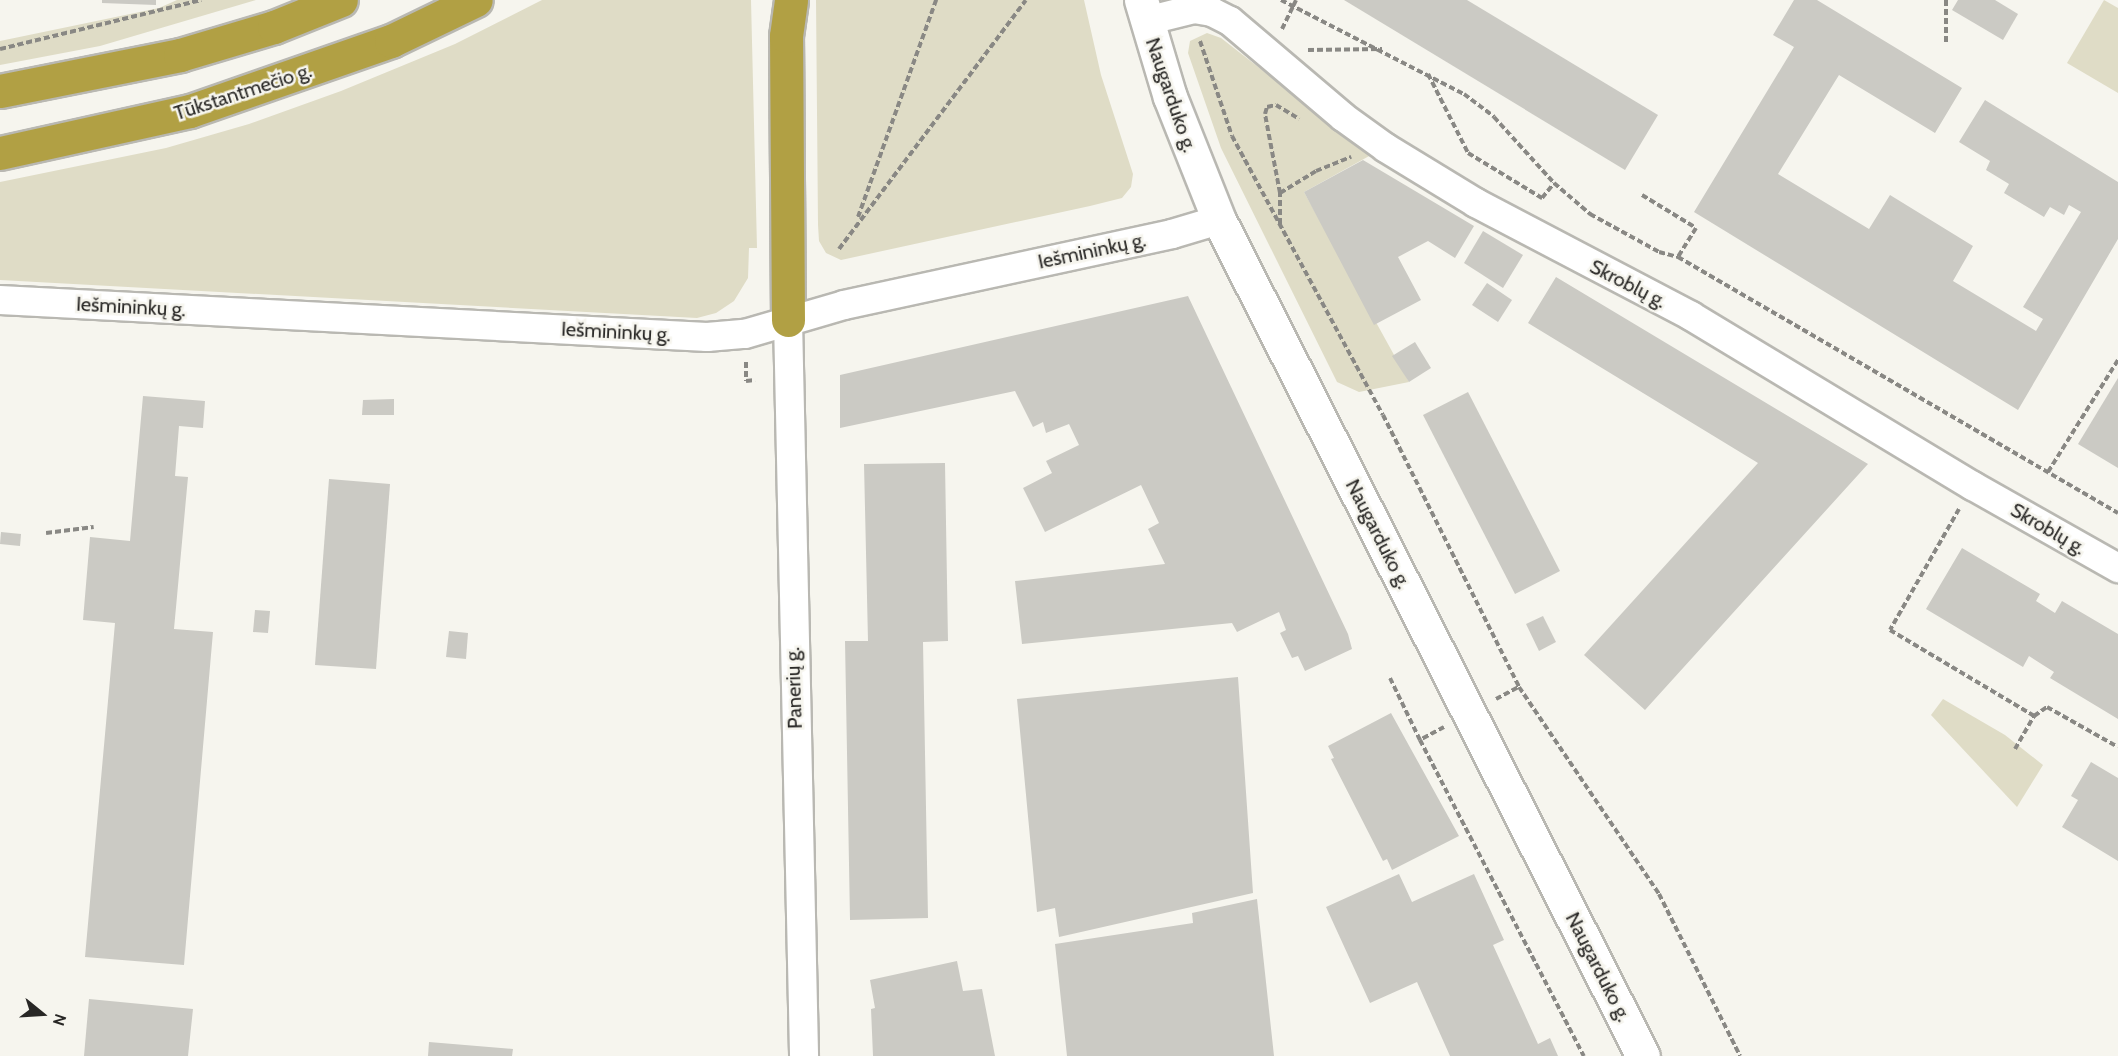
<!DOCTYPE html>
<meta charset="utf-8">
<style>
body{margin:0}
#map{position:relative;width:2118px;height:1056px;overflow:hidden;background:#f6f5ee;font-family:Cabin,sans-serif}
div>[style]{position:absolute}
[style*='--x']{left:calc(var(--x)*1px);top:calc(var(--y)*1px);width:calc(var(--w)*1px);rotate:calc(var(--a)*1deg)}
.green>*{inset:0;background:#dfdcc6}
.building>*{inset:0;background:#cbcac4}
.path>*{height:4px;margin-top:-2px;transform-origin:0;background:repeating-linear-gradient(90deg,#898884 0 6px,transparent 0 9px)}
.roads{filter:drop-shadow(2px 0 #b9b8b2) drop-shadow(-2px 0 #b9b8b2) drop-shadow(0 2px #b9b8b2) drop-shadow(0 -2px #b9b8b2)}
.street>*{height:28px;margin:-14px;padding:0 14px;transform-origin:14px;border-radius:14px;background:#fff}
.secondary>*{height:33px;margin:-16.5px;padding:0 16.5px;transform-origin:16.5px;border-radius:16.5px;background:#fff}
.highway>*{height:33px;margin:-16.5px;padding:0 16.5px;transform-origin:16.5px;border-radius:16.5px;background:#b1a044}
span{translate:-50% -50%;white-space:nowrap;text-align:center;line-height:1.15;-webkit-text-stroke:5px #f6f5ee;paint-order:stroke}
.street-label{font-size:20px;color:#282725}
.north{position:absolute;left:12px;top:984px;width:60px;height:60px;-webkit-text-stroke:4px #f6f5ee;paint-order:stroke;rotate:108deg;font-size:16px;font-weight:700;line-height:24px;text-align:center;color:#282725}
.north::after{content:'';display:block;margin:auto;width:21px;height:27px;background:#282725;clip-path:polygon(50% 0,100% 100%,50% 72%,0 100%)}
</style>
<div id="map">
<div class="green">
<div style="clip-path:polygon(177px 0,256px 0,100px 46px,0 65px,0 41px,159px 8px)"></div>
<div style="clip-path:polygon(542px 0,751px 0,757px 248px,749px 248px,748px 278px,734px 301px,716px 313px,697px 318px,0 280px,0 182px,166px 148px,249px 124px,341px 91px,455px 44px)"></div>
<div style="clip-path:polygon(816px 0,1084px 0,1101px 75px,1133px 174px,1131px 187px,1122px 198px,1090px 206px,841px 260px,826px 253px,819px 241px,818px 225px)"></div>
<div style="clip-path:polygon(2104px 0,2118px 8px,2118px 93px,2067px 63px)"></div>
<div style="clip-path:polygon(1207px 33px,1221px 38px,1371px 155px,1304px 192px,1409px 382px,1359px 392px,1337px 382px,1221px 148px,1188px 53px,1190px 41px)"></div>
<div style="clip-path:polygon(1943px 699px,2005px 735px,2043px 765px,2017px 807px,1931px 715px)"></div>
</div>
<div class="building">
<div style="clip-path:polygon(102px 0,156px 0,156px 5px,102px 3px)"></div>
<div style="clip-path:polygon(1344px 0,1467px 0,1658px 115px,1625px 170px)"></div>
<div style="clip-path:polygon(1794px 0,1817px 0,1962px 88px,1935px 133px,1839px 75px,1778px 174px,1869px 229px,1890px 195px,1973px 246px,1953px 281px,2036px 331px,2043px 319px,2023px 307px,2081px 212px,2069px 205px,2064px 215px,2050px 207px,2044px 217px,2004px 193px,2009px 184px,1986px 170px,1990px 161px,1959px 142px,1985px 100px,2118px 182px,2118px 239px,2018px 410px,1694px 212px,1794px 47px,1773px 35px)"></div>
<div style="clip-path:polygon(1958px 0,1995px 0,2018px 14px,2003px 40px,1952px 10px)"></div>
<div style="clip-path:polygon(1363px 160px,1474px 226px,1455px 258px,1428px 241px,1398px 257px,1421px 300px,1374px 325px,1304px 192px)"></div>
<div style="clip-path:polygon(1483px 231px,1523px 255px,1503px 288px,1464px 263px)"></div>
<div style="clip-path:polygon(1556px 277px,1868px 464px,1645px 710px,1584px 655px,1758px 463px,1528px 323px)"></div>
<div style="clip-path:polygon(1487px 283px,1512px 300px,1498px 322px,1472px 305px)"></div>
<div style="clip-path:polygon(1188px 296px,1348px 634px,1352px 649px,1305px 671px,1298px 656px,1292px 658px,1280px 633px,1286px 630px,1279px 612px,1237px 632px,1232px 623px,1022px 644px,1015px 581px,1165px 564px,1148px 529px,1159px 523px,1141px 485px,1045px 532px,1023px 488px,1052px 473px,1046px 461px,1079px 445px,1069px 424px,1046px 433px,1043px 422px,1033px 427px,1015px 391px,840px 428px,840px 375px)"></div>
<div style="clip-path:polygon(1415px 342px,1431px 368px,1409px 382px,1392px 356px)"></div>
<div style="clip-path:polygon(2118px 378px,2118px 468px,2078px 444px)"></div>
<div style="clip-path:polygon(1468px 392px,1560px 571px,1515px 594px,1423px 415px)"></div>
<div style="clip-path:polygon(143px 396px,205px 401px,203px 428px,179px 426px,175px 476px,188px 477px,174px 629px,213px 632px,184px 965px,85px 957px,115px 623px,83px 620px,90px 537px,130px 541px)"></div>
<div style="clip-path:polygon(394px 399px,394px 415px,362px 415px,363px 400px)"></div>
<div style="clip-path:polygon(945px 463px,948px 641px,923px 642px,928px 918px,850px 920px,845px 641px,868px 641px,864px 464px)"></div>
<div style="clip-path:polygon(329px 479px,390px 484px,376px 669px,315px 665px)"></div>
<div style="clip-path:polygon(1px 532px,21px 534px,20px 546px,0 544px)"></div>
<div style="clip-path:polygon(1962px 548px,2040px 594px,2036px 601px,2055px 613px,2062px 601px,2118px 634px,2118px 719px,2050px 678px,2054px 672px,2029px 656px,2023px 667px,1926px 609px)"></div>
<div style="clip-path:polygon(255px 610px,270px 611px,268px 633px,253px 632px)"></div>
<div style="clip-path:polygon(1543px 616px,1556px 642px,1539px 651px,1526px 624px)"></div>
<div style="clip-path:polygon(449px 631px,468px 633px,466px 659px,446px 657px)"></div>
<div style="clip-path:polygon(1238px 677px,1253px 893px,1059px 937px,1055px 908px,1037px 912px,1017px 699px)"></div>
<div style="clip-path:polygon(1391px 713px,1459px 836px,1392px 870px,1387px 859px,1383px 861px,1331px 759px,1334px 758px,1328px 746px)"></div>
<div style="clip-path:polygon(2091px 762px,2118px 778px,2118px 861px,2062px 827px,2078px 800px,2071px 796px)"></div>
<div style="clip-path:polygon(1399px 874px,1412px 902px,1474px 874px,1504px 940px,1493px 945px,1538px 1044px,1550px 1038px,1558px 1056px,1450px 1056px,1417px 982px,1370px 1003px,1326px 907px)"></div>
<div style="clip-path:polygon(1257px 899px,1274px 1056px,1067px 1056px,1055px 944px,1193px 923px,1192px 913px)"></div>
<div style="clip-path:polygon(957px 961px,963px 991px,982px 989px,995px 1056px,873px 1056px,871px 1009px,875px 1008px,870px 980px)"></div>
<div style="clip-path:polygon(89px 999px,193px 1009px,188px 1056px,84px 1056px)"></div>
<div style="clip-path:polygon(429px 1042px,513px 1049px,512px 1056px,428px 1056px)"></div>
</div>
<div class="path">
<div style="--x:1281;--y:0;--w:206;--a:27.2"></div>
<div style="--x:1464;--y:94;--w:38;--a:37"></div>
<div style="--x:1494;--y:117;--w:89;--a:47.7"></div>
<div style="--x:1554;--y:183;--w:48;--a:40.7"></div>
<div style="--x:1590;--y:214;--w:79;--a:28.8"></div>
<div style="--x:1659;--y:252;--w:20;--a:15"></div>
<div style="--x:1678;--y:257;--w:509;--a:30.19"></div>
<div style="--x:1282;--y:29;--w:32;--a:-64"></div>
<div style="--x:1200;--y:41;--w:100;--a:71.4"></div>
<div style="--x:1232;--y:136;--w:317;--a:61.6"></div>
<div style="--x:1383;--y:415;--w:304;--a:63.4"></div>
<div style="--x:1519;--y:687;--w:250;--a:55.9"></div>
<div style="--x:1659;--y:894;--w:181;--a:63.4"></div>
<div style="--x:1946;--y:42;--w:42;--a:-90"></div>
<div style="--x:0;--y:49;--w:207;--a:-13.7"></div>
<div style="--x:1308;--y:50;--w:74;--a:-0.8"></div>
<div style="--x:1428;--y:74;--w:89;--a:63.1"></div>
<div style="--x:1468;--y:153;--w:87;--a:31.3"></div>
<div style="--x:1542;--y:198;--w:19;--a:-51"></div>
<div style="--x:1280;--y:193;--w:42;--a:-31.4"></div>
<div style="--x:1316;--y:171;--w:38;--a:-22"></div>
<div style="--x:1642;--y:195;--w:63;--a:31.4"></div>
<div style="--x:1696;--y:228;--w:34;--a:122"></div>
<div style="--x:858;--y:217;--w:231;--a:-70.2"></div>
<div style="--x:1280;--y:224;--w:31;--a:-90"></div>
<div style="--x:1280;--y:193;--w:80;--a:-100.8"></div>
<div style="--x:1265;--y:114;--w:7;--a:-74"></div>
<div style="--x:1267;--y:107;--w:9;--a:-13"></div>
<div style="--x:1276;--y:105;--w:27;--a:31"></div>
<div style="--x:839;--y:249;--w:311;--a:-53.1"></div>
<div style="--x:746;--y:362;--w:19;--a:90"></div>
<div style="--x:746;--y:381;--w:9;--a:-6"></div>
<div style="--x:2048;--y:472;--w:132;--a:-58"></div>
<div style="--x:1959;--y:509;--w:139;--a:119.7"></div>
<div style="--x:1890;--y:630;--w:168;--a:30.8"></div>
<div style="--x:2034;--y:716;--w:16;--a:-35"></div>
<div style="--x:2047;--y:707;--w:81;--a:29.4"></div>
<div style="--x:46;--y:533;--w:48;--a:-7.1"></div>
<div style="--x:1390;--y:678;--w:69;--a:64.2"></div>
<div style="--x:1496;--y:699;--w:26;--a:-28"></div>
<div style="--x:1444;--y:727;--w:27;--a:152"></div>
<div style="--x:1420;--y:740;--w:356;--a:62.6"></div>
<div style="--x:2015;--y:749;--w:38;--a:-60"></div>
</div>
<div class="roads">
<div class="street">
<div style="--x:1146;--y:21;--w:49;--a:-14"></div>
<div style="--x:1194;--y:9;--w:18;--a:9"></div>
<div style="--x:1212;--y:12;--w:20;--a:27"></div>
<div style="--x:1230;--y:21;--w:148;--a:40.3"></div>
<div style="--x:1343;--y:117;--w:53;--a:35.8"></div>
<div style="--x:1386;--y:148;--w:105;--a:31.4"></div>
<div style="--x:1476;--y:203;--w:243;--a:27.7"></div>
<div style="--x:1691;--y:316;--w:329;--a:31.1"></div>
<div style="--x:1973;--y:486;--w:167;--a:29.5"></div>
<div style="--x:0;--y:300;--w:708;--a:3"></div>
<div style="--x:707;--y:337;--w:38;--a:-5"></div>
<div style="--x:745;--y:334;--w:103;--a:-16.3"></div>
<div style="--x:844;--y:305;--w:336;--a:-12.2"></div>
<div style="--x:1172;--y:234;--w:49;--a:-16.6"></div>
<div style="--x:788;--y:320;--w:736;--a:88.75"></div>
</div>
<div class="secondary">
<div style="--x:1141;--y:0;--w:101;--a:73.4"></div>
<div style="--x:1170;--y:97;--w:132;--a:68.3"></div>
<div style="--x:1219;--y:220;--w:937;--a:63.11"></div>
</div>
<div class="highway">
<div style="--x:0;--y:91;--w:184;--a:-11.3"></div>
<div style="--x:180;--y:55;--w:98;--a:-16.6"></div>
<div style="--x:274;--y:27;--w:72;--a:-21.9"></div>
<div style="--x:0;--y:153;--w:195;--a:-12.5"></div>
<div style="--x:190;--y:111;--w:213;--a:-19.2"></div>
<div style="--x:391;--y:41;--w:94;--a:-25.8"></div>
<div style="--x:788;--y:320;--w:284;--a:-90.4"></div>
<div style="--x:786;--y:36;--w:36;--a:-82"></div>
</div>
</div>
<div class="street-label">
<span style="left:243px;top:92px;rotate:-18deg">Tūkstantmečio g.</span>
<span style="left:1171px;top:95px;rotate:71deg">Naugarduko g.</span>
<span style="left:1092px;top:251px;rotate:-12deg">Iešmininkų g.</span>
<span style="left:1628px;top:284px;rotate:27deg">Skroblų g.</span>
<span style="left:131px;top:307px;rotate:3deg">Iešmininkų g.</span>
<span style="left:616px;top:332px;rotate:3deg">Iešmininkų g.</span>
<span style="left:2048px;top:529px;rotate:30deg">Skroblų g.</span>
<span style="left:1378px;top:534px;rotate:63deg">Naugarduko g.</span>
<span style="left:794px;top:688px;rotate:-92deg">Panerių g.</span>
<span style="left:1598px;top:967px;rotate:63deg">Naugarduko g.</span>
</div>
<div class="north">N</div>
</div>
